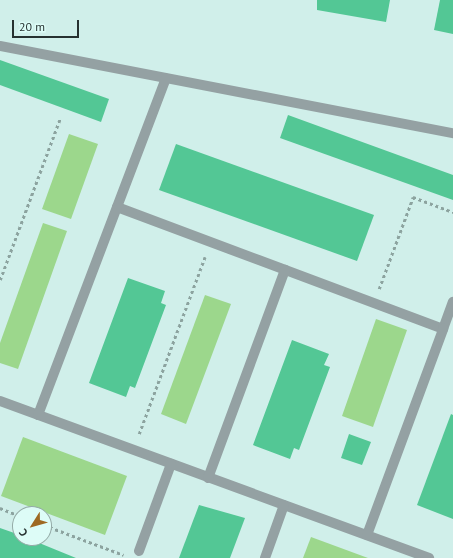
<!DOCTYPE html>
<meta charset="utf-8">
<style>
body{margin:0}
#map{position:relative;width:453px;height:558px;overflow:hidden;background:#d0efea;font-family:"PT Sans",sans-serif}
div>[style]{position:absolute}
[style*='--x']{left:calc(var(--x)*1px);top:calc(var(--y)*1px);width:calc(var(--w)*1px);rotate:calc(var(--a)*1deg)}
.green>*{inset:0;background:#9cd78c}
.building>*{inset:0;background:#53c795}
.path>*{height:2.5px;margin-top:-1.25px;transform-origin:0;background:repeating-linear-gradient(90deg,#8ca39f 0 3px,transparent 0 6px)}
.minor>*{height:10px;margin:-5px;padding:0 5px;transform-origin:5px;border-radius:5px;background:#94a1a3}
span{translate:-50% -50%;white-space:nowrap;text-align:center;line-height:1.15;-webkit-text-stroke:3px #ddfcf7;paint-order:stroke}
.north{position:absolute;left:12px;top:506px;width:40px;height:40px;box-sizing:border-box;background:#ddfcf7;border:1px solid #94aba7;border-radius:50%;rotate:233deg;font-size:11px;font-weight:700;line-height:16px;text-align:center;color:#263130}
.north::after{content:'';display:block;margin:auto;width:14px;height:18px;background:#9e6922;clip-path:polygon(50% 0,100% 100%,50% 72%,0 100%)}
.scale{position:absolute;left:12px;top:20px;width:67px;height:18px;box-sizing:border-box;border:2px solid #263130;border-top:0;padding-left:5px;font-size:12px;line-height:14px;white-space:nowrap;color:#263130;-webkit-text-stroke:3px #ddfcf7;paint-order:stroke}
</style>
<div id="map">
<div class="green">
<div style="clip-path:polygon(69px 134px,98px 144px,71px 219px,42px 209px)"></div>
<div style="clip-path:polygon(43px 223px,67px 231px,18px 369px,0 363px,0 343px)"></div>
<div style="clip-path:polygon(205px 295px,231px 304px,186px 424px,161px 414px)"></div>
<div style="clip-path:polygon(376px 319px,407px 330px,373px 427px,342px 416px)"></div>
<div style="clip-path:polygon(23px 437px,127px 476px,105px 535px,1px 496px)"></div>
<div style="clip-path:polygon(311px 537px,368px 558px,303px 558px)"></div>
</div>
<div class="building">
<div style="clip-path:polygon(317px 0,390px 0,386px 22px,317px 10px)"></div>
<div style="clip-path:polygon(440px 0,453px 0,453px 34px,434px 30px)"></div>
<div style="clip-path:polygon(0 60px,109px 99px,101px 122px,0 85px)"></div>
<div style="clip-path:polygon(288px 115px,453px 175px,453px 200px,280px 138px)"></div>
<div style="clip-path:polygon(176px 144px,374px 215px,357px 261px,159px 190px)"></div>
<div style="clip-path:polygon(128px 278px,165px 291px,161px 303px,166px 305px,135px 388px,130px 386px,126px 397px,89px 383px)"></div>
<div style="clip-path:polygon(292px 340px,329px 354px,324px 365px,330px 367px,299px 450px,294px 448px,290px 459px,253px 445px)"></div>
<div style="clip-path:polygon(451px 414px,453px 415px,453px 519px,417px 505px)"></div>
<div style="clip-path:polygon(349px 434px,371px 442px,362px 465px,341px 458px)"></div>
<div style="clip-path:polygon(199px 505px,245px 518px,230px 558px,179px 558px)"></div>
<div style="clip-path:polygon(0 528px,20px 535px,20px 538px,27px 538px,76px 558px,0 558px)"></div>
</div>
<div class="path">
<div style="--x:0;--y:280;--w:172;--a:-69.6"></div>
<div style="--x:379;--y:289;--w:98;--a:-69.7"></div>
<div style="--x:413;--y:197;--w:43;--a:20.6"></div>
<div style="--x:139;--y:434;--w:189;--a:-69.6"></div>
<div style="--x:0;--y:508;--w:22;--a:22"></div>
<div style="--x:44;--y:525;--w:85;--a:20.6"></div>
</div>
<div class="minor">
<div style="--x:0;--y:46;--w:461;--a:10.9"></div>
<div style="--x:117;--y:207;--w:348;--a:20.5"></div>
<div style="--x:443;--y:329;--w:29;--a:-70"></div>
<div style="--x:0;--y:401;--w:457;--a:20.1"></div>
<div style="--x:38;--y:415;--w:360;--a:-69.2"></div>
<div style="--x:208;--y:478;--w:222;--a:-69.7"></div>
<div style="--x:367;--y:535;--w:220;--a:-69.7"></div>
<div style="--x:139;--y:551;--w:93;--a:-69.8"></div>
<div style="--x:265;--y:558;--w:56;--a:-70.3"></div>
</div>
<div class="north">С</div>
<div class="scale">20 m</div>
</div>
